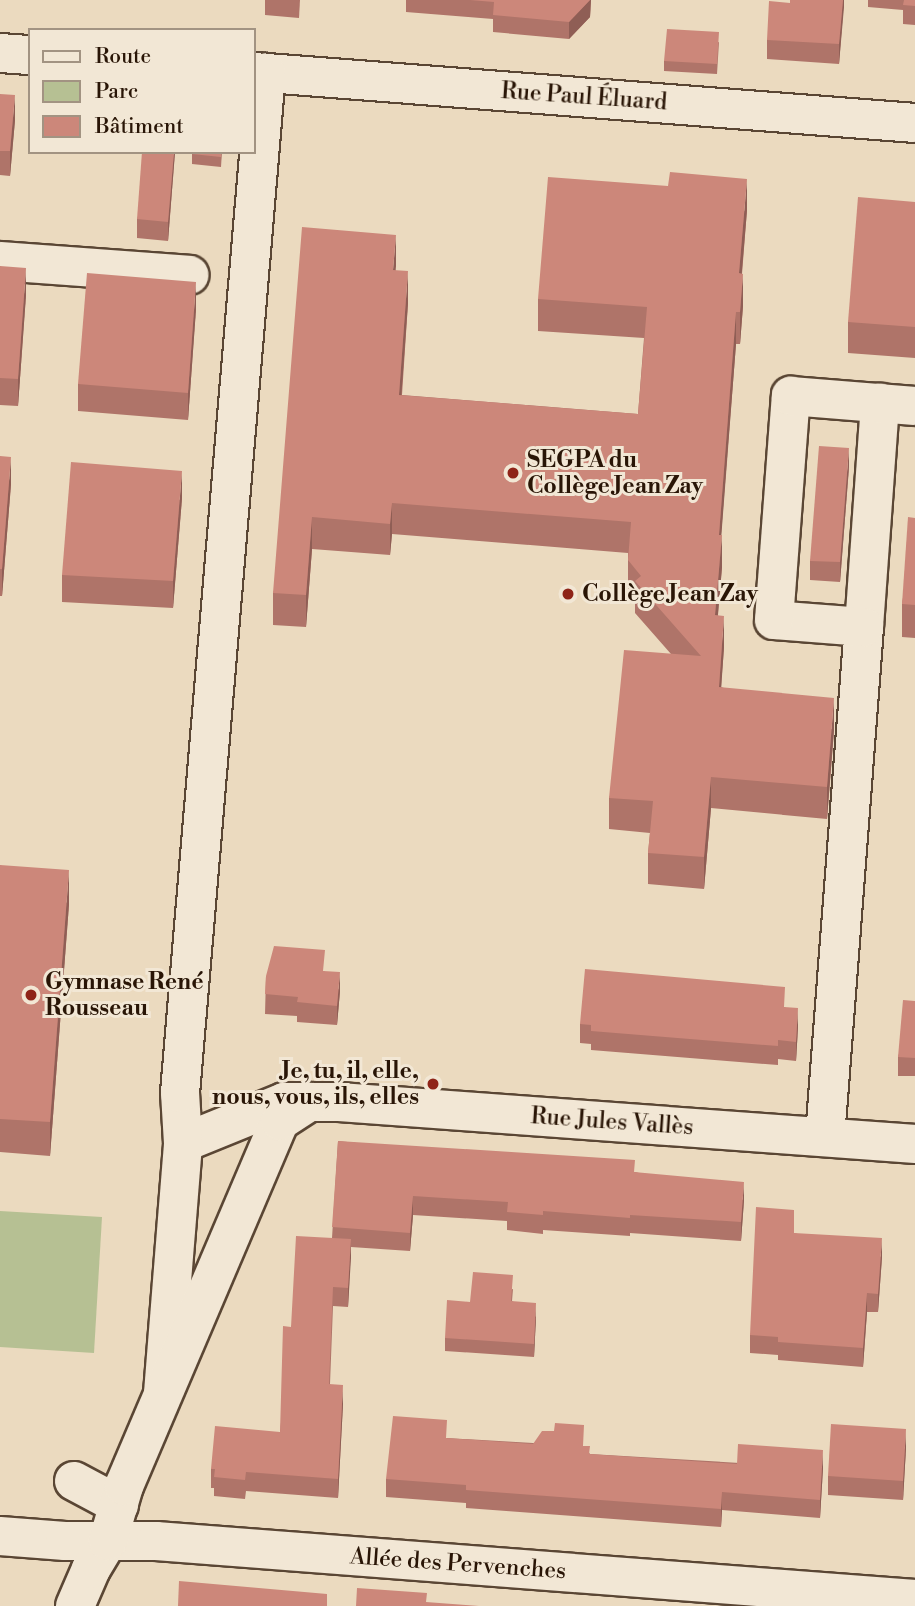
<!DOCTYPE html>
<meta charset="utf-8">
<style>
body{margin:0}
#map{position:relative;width:915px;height:1606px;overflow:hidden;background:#ebdabf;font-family:"Libre Bodoni",serif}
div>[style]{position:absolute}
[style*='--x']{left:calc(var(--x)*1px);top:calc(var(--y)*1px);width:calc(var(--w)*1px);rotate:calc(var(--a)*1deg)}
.green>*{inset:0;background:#b6c093}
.roads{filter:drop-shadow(2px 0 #5a4634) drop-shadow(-2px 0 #5a4634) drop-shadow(0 2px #5a4634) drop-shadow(0 -2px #5a4634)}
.minor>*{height:38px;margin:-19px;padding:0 19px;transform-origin:19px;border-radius:19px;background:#f2e7d5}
.wall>*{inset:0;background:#af7469}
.shaded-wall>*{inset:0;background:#8f5e55}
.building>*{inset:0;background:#cc877a}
.dots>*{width:19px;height:19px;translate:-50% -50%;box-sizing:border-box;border:4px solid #f2e7d5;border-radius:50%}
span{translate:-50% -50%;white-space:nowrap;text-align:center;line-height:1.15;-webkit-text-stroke:6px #f2e7d5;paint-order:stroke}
.street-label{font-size:23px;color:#291506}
.poi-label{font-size:23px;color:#291506;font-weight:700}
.left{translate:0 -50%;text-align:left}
.right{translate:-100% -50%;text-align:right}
.legend{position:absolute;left:28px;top:28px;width:228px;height:126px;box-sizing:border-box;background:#f2e7d5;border:2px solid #a29382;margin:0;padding:9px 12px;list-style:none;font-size:21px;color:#291506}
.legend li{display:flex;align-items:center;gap:14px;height:35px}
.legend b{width:35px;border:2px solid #a29382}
</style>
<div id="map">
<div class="green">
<div style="clip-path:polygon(0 1211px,102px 1217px,94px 1353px,0 1347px)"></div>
</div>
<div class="roads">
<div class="minor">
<div style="--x:0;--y:53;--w:30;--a:4"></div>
<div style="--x:254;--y:72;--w:663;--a:4.41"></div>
<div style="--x:0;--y:261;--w:190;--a:4.2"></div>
<div style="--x:864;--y:627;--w:225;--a:-85.9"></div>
<div style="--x:825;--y:1137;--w:511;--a:-85.63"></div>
<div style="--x:864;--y:627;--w:90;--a:-175.6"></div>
<div style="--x:774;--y:620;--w:225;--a:-85.7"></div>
<div style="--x:791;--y:396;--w:124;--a:4.6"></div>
<div style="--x:183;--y:1143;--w:109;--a:-22.1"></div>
<div style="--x:284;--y:1102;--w:55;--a:0"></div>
<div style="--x:339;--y:1102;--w:578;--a:4.17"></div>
<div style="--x:163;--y:1393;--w:251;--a:-85.4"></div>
<div style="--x:183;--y:1143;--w:50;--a:-93.4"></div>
<div style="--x:180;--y:1093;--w:1024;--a:-85.18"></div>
<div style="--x:74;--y:1481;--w:51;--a:28.1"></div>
<div style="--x:0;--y:1536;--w:65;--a:4.4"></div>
<div style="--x:65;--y:1541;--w:91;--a:0"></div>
<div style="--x:156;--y:1541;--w:761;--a:4.37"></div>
<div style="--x:75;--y:1606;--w:40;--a:-66.6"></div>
<div style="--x:91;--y:1569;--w:33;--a:-59"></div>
<div style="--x:108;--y:1541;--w:57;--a:-73.8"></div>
<div style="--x:124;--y:1486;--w:397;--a:-66.9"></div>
<div style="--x:280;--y:1121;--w:35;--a:-33"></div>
</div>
</div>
<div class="wall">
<div style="clip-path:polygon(265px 0,300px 0,299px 18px,265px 15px)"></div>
<div style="clip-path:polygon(406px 0,591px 0,590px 17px,569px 39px,493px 32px,493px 19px,406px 12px)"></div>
<div style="clip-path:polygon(844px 0,839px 64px,767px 59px,767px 40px,790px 3px)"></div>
<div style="clip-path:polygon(868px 0,915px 0,915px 25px,903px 24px,903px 10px,868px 7px)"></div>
<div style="clip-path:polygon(719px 42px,717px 74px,664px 71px,664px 61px)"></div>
<div style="clip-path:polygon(0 94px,15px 120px,10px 176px,0 175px)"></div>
<div style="clip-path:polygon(175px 152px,168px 241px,137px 238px,137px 219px)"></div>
<div style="clip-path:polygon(192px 152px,222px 152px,221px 167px,192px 164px)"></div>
<div style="clip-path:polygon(915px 202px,915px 358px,848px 353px,848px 322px)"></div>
<div style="clip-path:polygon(747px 210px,742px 274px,743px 306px,740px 344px,736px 344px,721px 535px,722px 567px,718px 615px,724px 647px,721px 687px,834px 730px,827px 819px,711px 808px,704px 889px,648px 884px,648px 853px,650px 833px,609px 829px,609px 798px,671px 654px,635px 613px,635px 600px,628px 591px,628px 553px,392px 534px,390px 555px,312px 549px,306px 627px,273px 625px,273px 593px,395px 270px,408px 303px,402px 395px,638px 414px,644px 338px,538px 331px,538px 299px)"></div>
<div style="clip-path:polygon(0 266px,26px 295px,18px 406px,0 405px)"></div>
<div style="clip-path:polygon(196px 309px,188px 420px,78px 411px,78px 384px)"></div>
<div style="clip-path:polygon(0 456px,11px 484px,2px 596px,0 596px)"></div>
<div style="clip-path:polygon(849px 467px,840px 582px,810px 580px,810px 561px)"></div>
<div style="clip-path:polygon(182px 498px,173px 608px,62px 602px,62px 575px)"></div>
<div style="clip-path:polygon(915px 518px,915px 638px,902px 637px,902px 604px)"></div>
<div style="clip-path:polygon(0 865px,69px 904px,50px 1156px,0 1152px)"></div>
<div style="clip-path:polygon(324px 971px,340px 991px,337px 1025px,297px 1022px,297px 1016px,265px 1014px,266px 976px)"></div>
<div style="clip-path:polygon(915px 1001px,915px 1076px,898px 1076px,898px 1057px)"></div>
<div style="clip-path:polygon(785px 1007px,798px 1027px,796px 1061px,778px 1059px,778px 1065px,591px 1050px,591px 1044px,580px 1043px,580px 1024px)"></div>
<div style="clip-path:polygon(338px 1141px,635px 1172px,744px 1200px,741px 1241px,630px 1233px,630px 1236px,543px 1230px,543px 1234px,507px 1230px,507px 1221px,413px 1215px,410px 1251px,351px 1247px,348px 1307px,333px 1306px,330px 1384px,343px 1404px,338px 1498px,246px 1491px,245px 1499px,214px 1496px,214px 1488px,211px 1488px,211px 1469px,280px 1432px,291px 1327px,332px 1238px)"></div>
<div style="clip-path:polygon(794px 1233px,882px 1257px,878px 1312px,867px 1312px,863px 1367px,778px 1360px,778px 1355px,750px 1353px,750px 1335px)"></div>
<div style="clip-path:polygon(513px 1289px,512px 1301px,536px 1317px,534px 1357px,445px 1351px,445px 1338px,470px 1302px)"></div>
<div style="clip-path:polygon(447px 1438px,584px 1446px,590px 1454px,823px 1468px,820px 1518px,722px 1510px,721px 1527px,466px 1508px,466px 1503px,386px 1497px,386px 1479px)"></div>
<div style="clip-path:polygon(906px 1448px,903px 1500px,828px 1495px,828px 1476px)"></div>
</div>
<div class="shaded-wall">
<div style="clip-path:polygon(590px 0,591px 0,590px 17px,569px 39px,569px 22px)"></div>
<div style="clip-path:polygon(843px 0,844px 0,844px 7px,839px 64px,839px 44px)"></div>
<div style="clip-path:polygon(15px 95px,15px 120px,10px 176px,10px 151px)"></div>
<div style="clip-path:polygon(174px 152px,175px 152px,168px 241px,168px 222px)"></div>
<div style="clip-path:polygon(747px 179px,747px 210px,739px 305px,739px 273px)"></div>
<div style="clip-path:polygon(396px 235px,396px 266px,393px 302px,393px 270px)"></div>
<div style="clip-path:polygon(26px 268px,26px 295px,18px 406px,18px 379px)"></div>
<div style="clip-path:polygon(408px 271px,408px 303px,399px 427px,399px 395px)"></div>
<div style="clip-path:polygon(743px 274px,743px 306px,740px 344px,740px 312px)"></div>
<div style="clip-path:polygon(196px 282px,196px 309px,188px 420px,188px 393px)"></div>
<div style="clip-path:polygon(736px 312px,736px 344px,719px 566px,719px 535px)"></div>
<div style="clip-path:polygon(849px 448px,849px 467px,840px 582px,840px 562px)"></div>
<div style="clip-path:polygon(11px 457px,11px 484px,2px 596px,2px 569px)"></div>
<div style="clip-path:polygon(182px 471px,182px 498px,173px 608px,173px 581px)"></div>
<div style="clip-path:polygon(392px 503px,392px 534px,390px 555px,390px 524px)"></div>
<div style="clip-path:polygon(312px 517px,312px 549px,306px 627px,306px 595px)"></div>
<div style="clip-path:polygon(722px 535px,722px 567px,715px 647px,715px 615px)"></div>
<div style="clip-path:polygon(724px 616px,724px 647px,719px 719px,719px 687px)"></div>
<div style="clip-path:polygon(834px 698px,834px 730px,827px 819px,827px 787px)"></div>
<div style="clip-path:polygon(711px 777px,711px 808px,704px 889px,704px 857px)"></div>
<div style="clip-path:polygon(69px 870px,69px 904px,50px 1156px,50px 1122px)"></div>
<div style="clip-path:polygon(340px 972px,340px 991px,337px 1025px,337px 1006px)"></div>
<div style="clip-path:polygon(798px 1008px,798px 1027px,796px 1061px,796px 1042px)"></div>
<div style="clip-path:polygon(744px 1182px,744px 1200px,741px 1241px,741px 1222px)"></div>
<div style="clip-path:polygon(413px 1196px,413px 1215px,410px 1251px,410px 1233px)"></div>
<div style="clip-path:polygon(882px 1238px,882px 1257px,878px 1312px,878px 1294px)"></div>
<div style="clip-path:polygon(351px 1239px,351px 1258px,348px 1307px,348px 1288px)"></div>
<div style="clip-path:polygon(867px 1293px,867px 1312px,863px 1367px,863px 1348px)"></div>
<div style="clip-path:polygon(536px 1303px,536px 1317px,534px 1357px,534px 1344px)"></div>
<div style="clip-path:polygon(343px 1385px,343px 1404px,338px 1498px,338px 1479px)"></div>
<div style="clip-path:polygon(906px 1429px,906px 1448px,903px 1500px,903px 1481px)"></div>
<div style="clip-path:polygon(823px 1450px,823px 1468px,820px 1518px,820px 1500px)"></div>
<div style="clip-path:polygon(722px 1492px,722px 1510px,721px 1527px,721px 1509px)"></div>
</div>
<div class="building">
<div style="clip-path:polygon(470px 0,590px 0,569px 22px,493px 15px,494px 2px)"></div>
<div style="clip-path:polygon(790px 0,843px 0,839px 44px,767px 40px,769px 1px,790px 3px)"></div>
<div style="clip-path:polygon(904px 0,915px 0,915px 6px,903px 5px)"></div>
<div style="clip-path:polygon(667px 29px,719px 32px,717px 64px,664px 61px)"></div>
<div style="clip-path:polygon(0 94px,15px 95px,10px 151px,0 151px)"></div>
<div style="clip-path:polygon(142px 152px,174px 152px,168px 222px,137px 219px)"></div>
<div style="clip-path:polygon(192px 152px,221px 152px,221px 157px,192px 154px)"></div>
<div style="clip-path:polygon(670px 172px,747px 179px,739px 273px,743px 274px,740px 312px,736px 312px,719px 535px,722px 535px,715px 615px,724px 616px,719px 687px,834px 698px,827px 787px,711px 777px,704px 857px,648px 853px,653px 801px,609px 798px,624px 650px,701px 656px,635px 581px,641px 576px,628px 560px,631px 522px,392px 503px,390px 524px,312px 517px,306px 595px,273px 593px,302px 227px,396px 235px,393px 270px,408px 271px,399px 395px,638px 414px,647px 307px,538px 299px,548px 177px,668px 186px)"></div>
<div style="clip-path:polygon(858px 197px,915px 202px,915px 327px,848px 322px)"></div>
<div style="clip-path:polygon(0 266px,26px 268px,18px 379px,0 378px)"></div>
<div style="clip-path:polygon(87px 273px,196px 282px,188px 393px,78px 384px)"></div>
<div style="clip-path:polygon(819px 446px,849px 448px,840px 562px,810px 561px)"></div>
<div style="clip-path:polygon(0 456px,11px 457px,2px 569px,0 569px)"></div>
<div style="clip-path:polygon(71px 462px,182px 471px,173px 581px,62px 575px)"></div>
<div style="clip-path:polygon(908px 517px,915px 518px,915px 605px,902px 604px)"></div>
<div style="clip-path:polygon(0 865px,69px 870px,50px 1122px,0 1119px)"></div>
<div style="clip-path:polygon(274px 946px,325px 950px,323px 971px,340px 972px,337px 1006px,297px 1002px,298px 997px,265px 994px,266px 976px)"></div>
<div style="clip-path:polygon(585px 969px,785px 987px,784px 1007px,798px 1008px,796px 1042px,778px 1040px,778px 1046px,591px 1031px,591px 1025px,580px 1024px)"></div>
<div style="clip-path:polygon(903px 1000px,915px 1001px,915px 1058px,898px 1057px)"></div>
<div style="clip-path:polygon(338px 1141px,635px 1160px,634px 1172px,744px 1182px,741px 1222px,630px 1215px,630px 1218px,543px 1211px,543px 1215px,507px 1212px,508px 1202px,413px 1196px,410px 1233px,332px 1227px)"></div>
<div style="clip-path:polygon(756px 1207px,794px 1210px,794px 1233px,882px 1238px,878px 1294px,867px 1293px,863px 1348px,778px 1342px,778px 1337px,750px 1335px)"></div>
<div style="clip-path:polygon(296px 1236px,351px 1239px,348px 1288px,333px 1287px,329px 1384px,343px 1385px,338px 1479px,246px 1472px,245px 1480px,214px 1477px,215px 1469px,211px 1469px,215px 1426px,280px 1432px,283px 1326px,291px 1327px)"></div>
<div style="clip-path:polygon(473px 1272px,513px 1275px,511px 1301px,536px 1303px,534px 1344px,445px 1338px,447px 1300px,470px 1302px)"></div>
<div style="clip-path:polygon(393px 1416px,447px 1420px,446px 1438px,533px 1444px,542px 1431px,554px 1431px,555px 1423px,584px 1425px,583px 1446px,590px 1446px,589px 1454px,737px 1464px,738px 1444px,823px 1450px,820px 1500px,722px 1492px,721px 1509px,466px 1490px,466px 1485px,386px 1479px)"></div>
<div style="clip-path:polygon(831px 1424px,906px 1429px,903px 1481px,828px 1476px)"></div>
<div style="clip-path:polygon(179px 1581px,327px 1594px,327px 1606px,178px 1606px)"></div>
<div style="clip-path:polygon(357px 1588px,427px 1593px,426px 1602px,479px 1606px,356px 1606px)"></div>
</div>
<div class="dots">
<div style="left:513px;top:473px;background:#8f2418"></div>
<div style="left:568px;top:594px;background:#8f2418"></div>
<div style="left:31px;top:995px;background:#8f2418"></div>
<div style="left:433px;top:1084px;background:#8f2418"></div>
</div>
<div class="street-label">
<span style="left:584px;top:97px;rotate:4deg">Rue Paul Éluard</span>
<span style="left:612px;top:1122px;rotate:4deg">Rue Jules Vallès</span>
<span style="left:458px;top:1564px;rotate:4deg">Allée des Pervenches</span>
</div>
<div class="poi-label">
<span class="left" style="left:527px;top:473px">SEGPA du<br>Collège Jean Zay</span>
<span class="left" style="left:582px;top:594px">Collège Jean Zay</span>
<span class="left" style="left:45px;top:995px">Gymnase René<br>Rousseau</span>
<span class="right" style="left:419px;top:1084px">Je, tu, il, elle,<br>nous, vous, ils, elles</span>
</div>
<ul class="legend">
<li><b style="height:9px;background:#f2e7d5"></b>Route</li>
<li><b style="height:19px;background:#b6c093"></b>Parc</li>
<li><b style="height:19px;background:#cc877a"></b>Bâtiment</li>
</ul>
</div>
